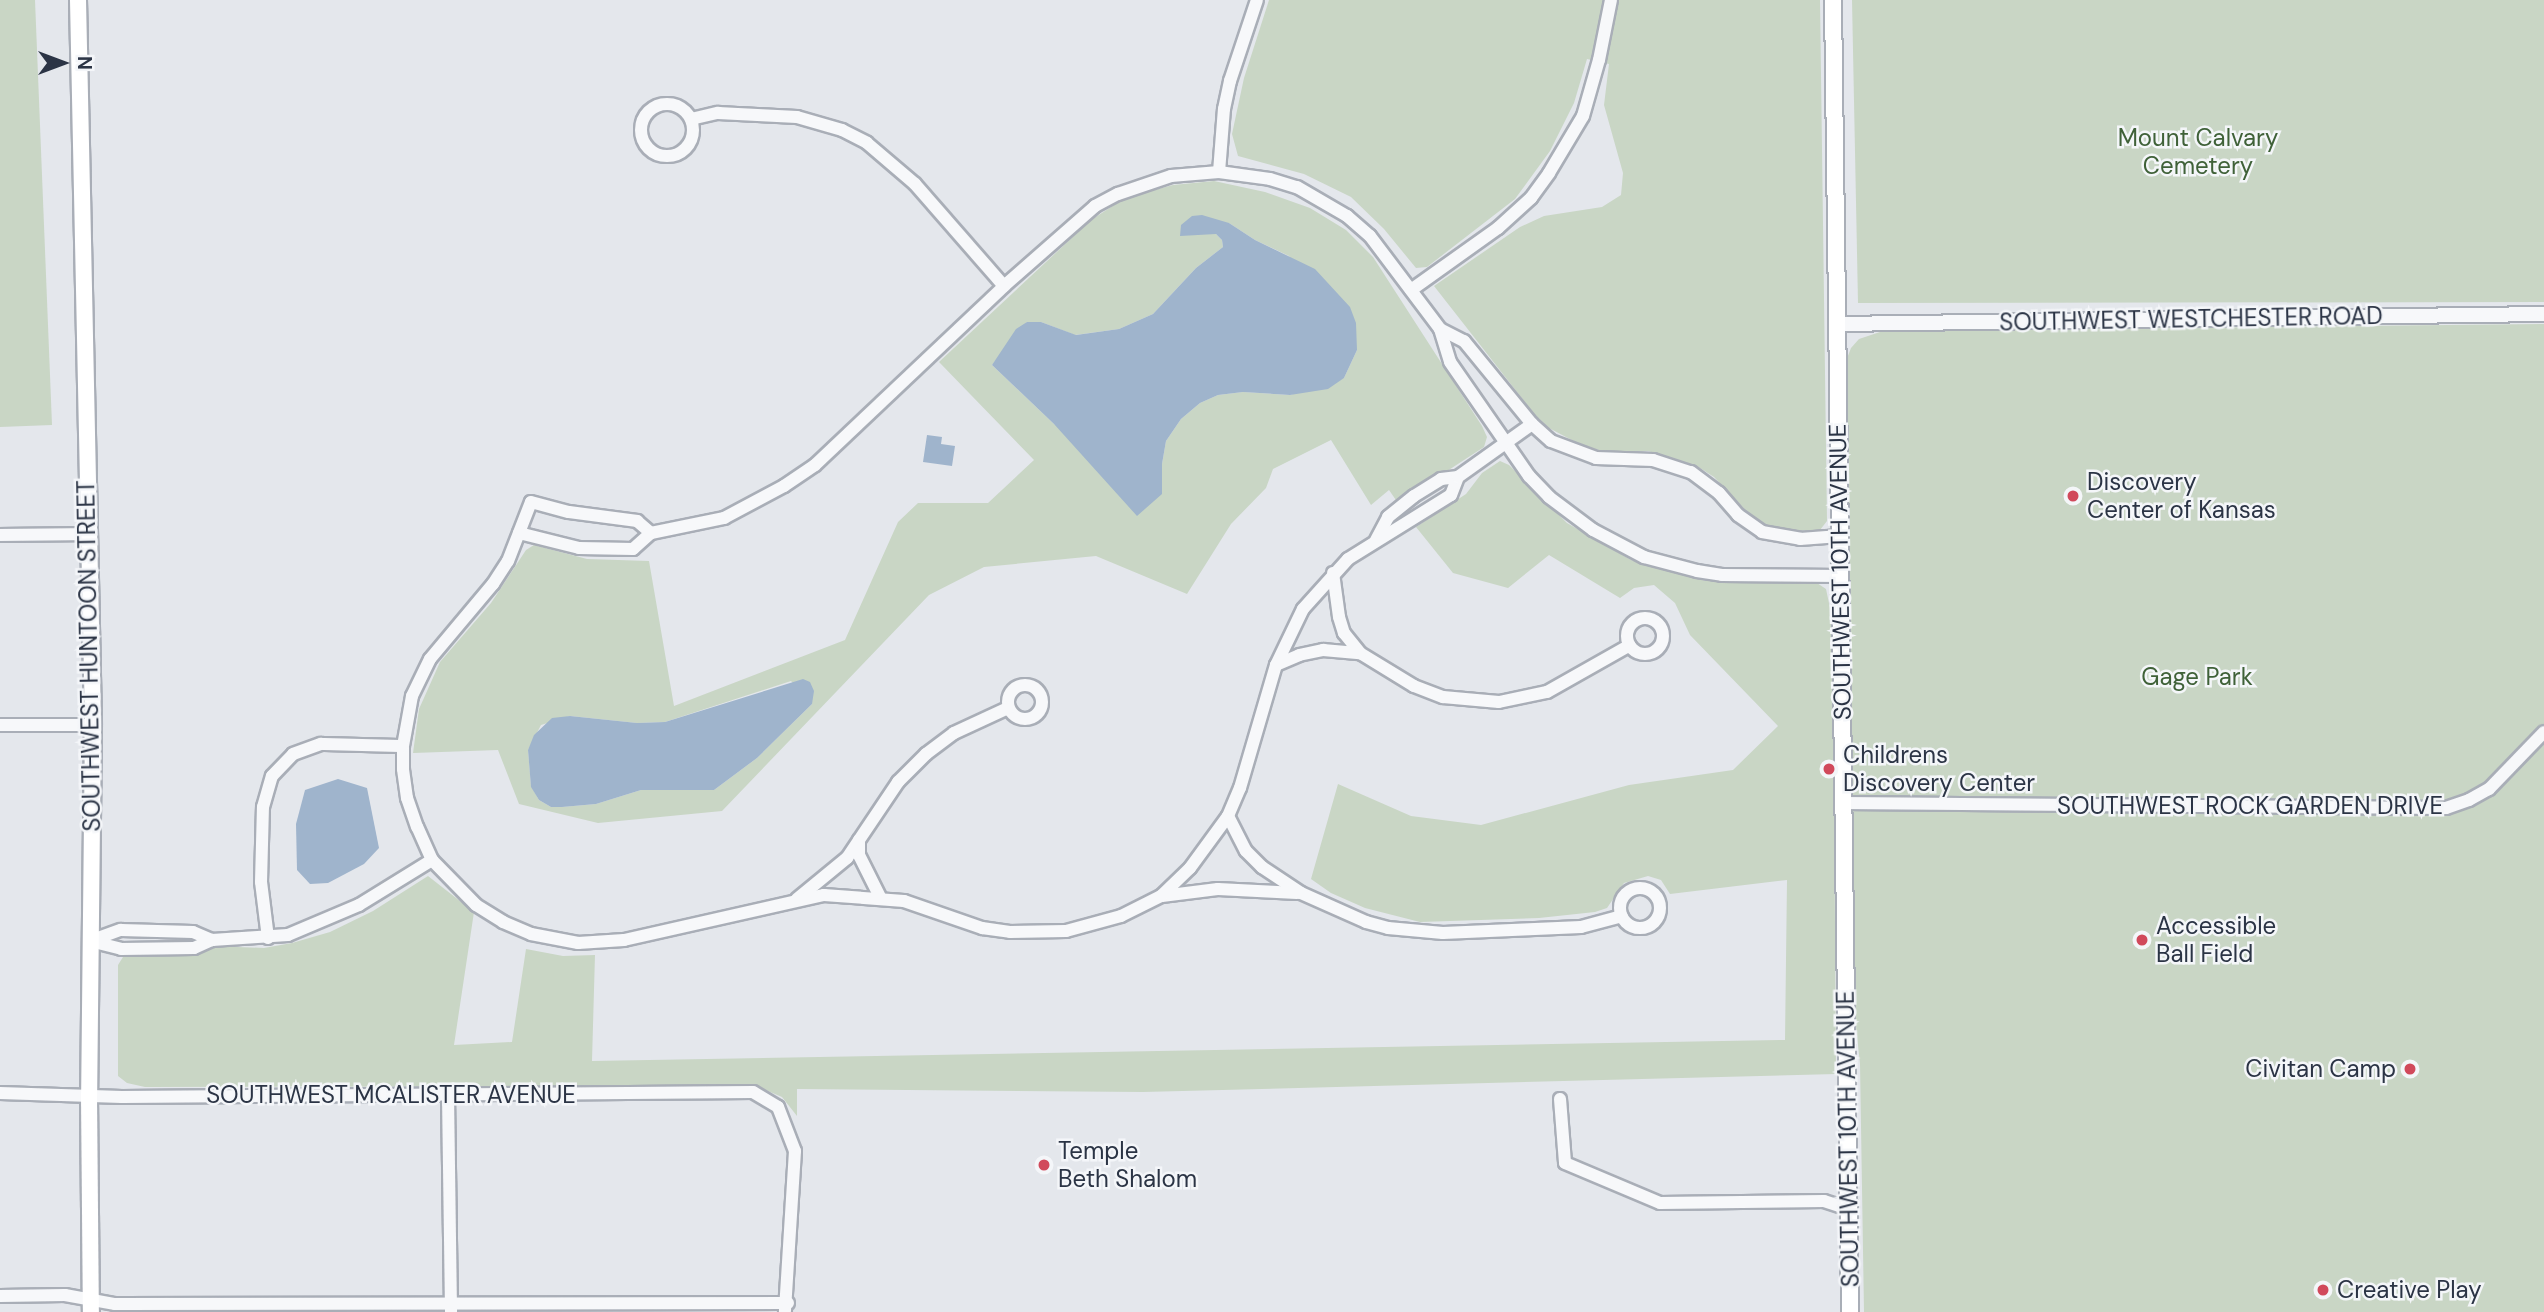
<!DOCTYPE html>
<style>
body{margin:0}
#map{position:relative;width:2544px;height:1312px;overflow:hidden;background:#e4e7ec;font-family:"DM Sans",sans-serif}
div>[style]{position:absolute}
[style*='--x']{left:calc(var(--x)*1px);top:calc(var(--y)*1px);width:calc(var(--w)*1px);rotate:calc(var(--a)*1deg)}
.green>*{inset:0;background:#c9d6c5}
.water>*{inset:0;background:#9fb4cc}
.roads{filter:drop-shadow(2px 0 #a9aeb7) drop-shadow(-2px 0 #a9aeb7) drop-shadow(0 2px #a9aeb7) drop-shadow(0 -2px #a9aeb7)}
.minor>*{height:12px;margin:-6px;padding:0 6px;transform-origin:6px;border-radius:6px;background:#f7f8fa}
.minor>.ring{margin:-6px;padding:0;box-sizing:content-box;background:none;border:12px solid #f7f8fa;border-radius:50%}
.tertiary>*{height:14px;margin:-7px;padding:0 7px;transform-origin:7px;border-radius:7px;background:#f7f8fa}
.secondary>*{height:16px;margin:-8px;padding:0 8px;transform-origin:8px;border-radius:8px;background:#fff}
.dots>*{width:19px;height:19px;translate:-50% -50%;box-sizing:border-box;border:4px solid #f4f6f9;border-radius:50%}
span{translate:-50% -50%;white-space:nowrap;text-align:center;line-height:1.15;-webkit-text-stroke:5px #f4f6f9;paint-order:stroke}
.park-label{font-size:24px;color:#3f6138}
.street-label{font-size:24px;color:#2b3445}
.poi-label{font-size:24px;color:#2b3445}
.left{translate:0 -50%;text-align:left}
.right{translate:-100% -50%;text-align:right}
.north{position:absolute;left:28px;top:28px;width:70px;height:70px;-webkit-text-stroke:5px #f4f6f9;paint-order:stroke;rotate:90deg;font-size:19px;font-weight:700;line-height:28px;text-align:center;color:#2b3445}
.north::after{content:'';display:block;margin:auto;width:24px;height:32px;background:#2b3445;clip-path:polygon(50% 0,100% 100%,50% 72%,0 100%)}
</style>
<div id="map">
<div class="green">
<div style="clip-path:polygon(0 0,35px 0,52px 425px,0 427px)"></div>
<div style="clip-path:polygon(1269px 0,1820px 0,1827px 521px,1820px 530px,1779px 531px,1753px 518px,1714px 477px,1697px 466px,1648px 451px,1603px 451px,1583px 446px,1549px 428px,1535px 415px,1434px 286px,1520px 227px,1544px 216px,1602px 207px,1621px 195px,1623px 173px,1604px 105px,1609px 64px,1587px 59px,1574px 103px,1550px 151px,1515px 199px,1427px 267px,1416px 268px,1384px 229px,1351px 197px,1304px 174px,1238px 156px,1232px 134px,1244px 78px)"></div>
<div style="clip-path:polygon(1852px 0,2544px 0,2544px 302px,1858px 303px)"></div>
<div style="clip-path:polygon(evenodd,1214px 181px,1265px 192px,1310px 208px,1346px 230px,1373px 257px,1482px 426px,1487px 437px,1484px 447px,1398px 503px,1389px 490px,1371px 505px,1331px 440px,1273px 469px,1266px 488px,1231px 524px,1187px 594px,1096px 556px,984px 567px,929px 595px,722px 811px,598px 823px,519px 804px,498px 750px,413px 753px,419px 709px,440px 662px,491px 603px,526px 550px,534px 545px,587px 559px,649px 561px,674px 706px,845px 640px,898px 522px,918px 503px,988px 503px,1034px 460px,939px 362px,1091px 220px,1125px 198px,1173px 185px,1214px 181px,1229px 223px,1255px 240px,1289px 256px,1357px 350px,1344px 378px,1290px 395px,1243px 392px,1218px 395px,1200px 403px,1181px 419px,1166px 441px,1162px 464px,1162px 494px,1054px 424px,992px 365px,1027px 322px,1041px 322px,1075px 335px,1119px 329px,1153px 314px,1196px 268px,1223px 247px,1222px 240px,1216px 234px,1229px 223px,1214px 181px,791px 681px,812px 704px,757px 758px,714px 790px,641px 790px,596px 804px,562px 807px,551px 807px,539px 800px,531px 786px,528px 750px,541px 725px,570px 716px,637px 723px,665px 722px,791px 681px)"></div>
<div style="clip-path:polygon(2544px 324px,2544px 1312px,1864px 1312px,1860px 1064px,1854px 1007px,1846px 361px,1851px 348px,1859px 339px,1883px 331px)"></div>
<div style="clip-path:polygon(1500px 461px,1509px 465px,1567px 523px,1631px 560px,1706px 581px,1817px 583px,1826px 589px,1833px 622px,1836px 1074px,1143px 1092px,797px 1089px,797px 1116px,782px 1097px,756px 1086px,145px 1087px,127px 1083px,118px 1076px,118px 965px,123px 957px,130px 954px,196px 952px,213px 946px,264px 948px,292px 943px,330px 932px,373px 911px,428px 876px,474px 912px,454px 1045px,512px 1042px,526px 949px,563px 956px,595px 955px,592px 1061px,1785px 1040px,1787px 880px,1670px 894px,1661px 880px,1648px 876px,1624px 883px,1607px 908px,1595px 912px,1539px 918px,1420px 922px,1365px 908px,1331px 893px,1311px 879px,1338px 784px,1411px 816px,1481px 825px,1629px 785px,1733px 770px,1778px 726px,1690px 635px,1675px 603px,1654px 585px,1634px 588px,1620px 598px,1549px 555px,1508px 588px,1453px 573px,1416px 527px,1466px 494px,1482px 473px)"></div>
</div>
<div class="water">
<div style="clip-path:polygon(1202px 215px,1229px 223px,1255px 240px,1315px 269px,1350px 307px,1356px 323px,1357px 350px,1344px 378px,1328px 389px,1290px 395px,1243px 392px,1218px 395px,1200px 403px,1181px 419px,1166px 441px,1162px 464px,1162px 494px,1137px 516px,1054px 424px,992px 365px,1016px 329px,1027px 322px,1041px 322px,1076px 335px,1119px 329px,1153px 314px,1196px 268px,1223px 247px,1222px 240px,1216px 234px,1180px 236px,1181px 225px,1192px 216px)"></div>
<div style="clip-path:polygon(927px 435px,942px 437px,941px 444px,955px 446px,952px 466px,923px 462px)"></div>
<div style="clip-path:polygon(803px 679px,810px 682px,814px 691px,812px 704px,757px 758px,714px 790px,641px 790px,596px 804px,562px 807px,551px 807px,539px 800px,531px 787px,528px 750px,534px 735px,552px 718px,570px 716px,637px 723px,665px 722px)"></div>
<div style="clip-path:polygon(338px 779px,367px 788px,379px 848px,364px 864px,328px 883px,310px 884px,297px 870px,296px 824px,305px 790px)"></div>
</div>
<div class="roads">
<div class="minor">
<div class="ring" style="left:641px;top:104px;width:40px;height:40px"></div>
<div style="--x:691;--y:119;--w:28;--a:-13"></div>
<div style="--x:718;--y:113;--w:79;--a:2.9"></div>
<div style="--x:797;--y:117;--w:47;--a:16.1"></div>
<div style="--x:842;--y:130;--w:28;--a:27"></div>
<div style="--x:867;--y:143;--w:63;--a:40.5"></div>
<div style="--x:915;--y:184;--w:135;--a:48.9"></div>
<div style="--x:1219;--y:172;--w:63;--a:-85.5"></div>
<div style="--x:1224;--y:109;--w:29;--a:-78"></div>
<div style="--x:1230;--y:81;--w:85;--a:-71.6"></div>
<div style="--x:1411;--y:290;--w:107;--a:-35.5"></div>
<div style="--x:1498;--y:228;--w:45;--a:-42.3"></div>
<div style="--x:1531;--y:198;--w:31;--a:-54"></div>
<div style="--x:1549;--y:173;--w:66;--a:-59.2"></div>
<div style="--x:1583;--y:116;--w:58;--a:-74.1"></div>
<div style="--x:1599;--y:60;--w:61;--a:-78.7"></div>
<div style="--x:1440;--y:329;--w:27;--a:27"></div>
<div style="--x:1464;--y:341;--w:107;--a:50.7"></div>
<div style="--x:1532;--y:424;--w:25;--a:42"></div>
<div style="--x:1551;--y:441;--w:48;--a:20.7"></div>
<div style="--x:1596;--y:458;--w:57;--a:2"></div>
<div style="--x:1653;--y:460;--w:40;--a:18"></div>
<div style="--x:1691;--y:472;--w:35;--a:37"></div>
<div style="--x:1719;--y:493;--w:29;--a:49"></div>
<div style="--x:1738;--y:515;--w:29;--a:35"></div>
<div style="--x:1762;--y:532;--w:39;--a:10"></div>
<div style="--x:1800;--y:539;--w:40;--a:-4.3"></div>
<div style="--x:519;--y:533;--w:62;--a:14"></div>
<div style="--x:579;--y:548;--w:54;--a:1.1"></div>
<div style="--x:633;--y:549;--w:24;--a:-42"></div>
<div style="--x:651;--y:533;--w:75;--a:-11.6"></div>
<div style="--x:724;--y:518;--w:68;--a:-28.1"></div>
<div style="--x:784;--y:486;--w:37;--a:-34"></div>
<div style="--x:815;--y:465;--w:260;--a:-43.4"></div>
<div style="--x:1004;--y:286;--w:121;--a:-41.3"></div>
<div style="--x:1095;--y:206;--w:26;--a:-28"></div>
<div style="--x:1118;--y:194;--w:56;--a:-18.8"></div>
<div style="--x:1171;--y:176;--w:48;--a:-4.8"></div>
<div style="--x:1219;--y:172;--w:51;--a:7.8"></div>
<div style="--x:1270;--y:179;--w:28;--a:17"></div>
<div style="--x:1297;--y:187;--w:58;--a:30.1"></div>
<div style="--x:1347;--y:216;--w:30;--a:41"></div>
<div style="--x:1370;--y:236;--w:116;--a:53"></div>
<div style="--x:1440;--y:329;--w:34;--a:73"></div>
<div style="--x:1450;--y:362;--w:139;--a:55.3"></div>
<div style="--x:1529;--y:476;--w:29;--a:46"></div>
<div style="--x:1549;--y:497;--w:55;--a:36.9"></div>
<div style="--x:1593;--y:530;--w:58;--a:27.9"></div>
<div style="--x:1644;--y:557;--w:55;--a:14.8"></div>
<div style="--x:1697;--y:571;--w:25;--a:9"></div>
<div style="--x:1722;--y:575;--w:119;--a:0.5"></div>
<div style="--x:0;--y:535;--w:89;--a:-0.6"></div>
<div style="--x:1376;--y:540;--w:26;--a:-62"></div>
<div style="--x:1388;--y:517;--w:33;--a:-39"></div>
<div style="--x:1414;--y:496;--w:32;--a:-32"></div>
<div style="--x:1441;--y:479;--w:17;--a:-7"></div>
<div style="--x:1333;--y:573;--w:44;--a:82.2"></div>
<div style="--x:1339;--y:617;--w:17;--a:73"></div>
<div style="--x:1344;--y:633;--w:26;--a:51"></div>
<div style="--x:1360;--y:653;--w:63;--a:31.4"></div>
<div style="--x:1414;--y:686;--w:31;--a:21"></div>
<div style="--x:1443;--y:697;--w:56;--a:5.1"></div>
<div style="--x:1499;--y:702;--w:49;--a:-11.8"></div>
<div style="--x:1547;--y:692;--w:95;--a:-29.5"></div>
<div class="ring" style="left:1627px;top:618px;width:24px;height:24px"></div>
<div style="--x:1276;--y:665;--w:25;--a:-23"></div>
<div style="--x:1299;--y:655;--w:25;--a:-12"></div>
<div style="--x:1323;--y:650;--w:37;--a:5"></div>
<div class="ring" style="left:1008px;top:685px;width:22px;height:22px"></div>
<div style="--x:0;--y:725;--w:93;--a:0"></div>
<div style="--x:1843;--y:803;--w:603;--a:0.48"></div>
<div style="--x:2446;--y:808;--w:24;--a:-19"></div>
<div style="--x:2469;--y:800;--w:23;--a:-29"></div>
<div style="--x:2489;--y:789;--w:79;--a:-46"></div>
<div style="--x:1228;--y:816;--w:39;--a:63"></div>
<div style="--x:1246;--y:851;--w:23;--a:45"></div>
<div style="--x:1262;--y:867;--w:47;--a:33.7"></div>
<div style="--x:1301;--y:893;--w:71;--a:24"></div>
<div style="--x:1366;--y:922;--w:23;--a:15"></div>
<div style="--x:1388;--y:928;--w:55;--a:5.2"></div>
<div style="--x:1443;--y:933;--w:138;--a:-2.5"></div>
<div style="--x:1581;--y:927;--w:42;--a:-15"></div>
<div style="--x:859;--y:840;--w:15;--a:90"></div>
<div style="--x:859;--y:855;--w:47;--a:63.4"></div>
<div style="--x:432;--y:860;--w:36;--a:-114"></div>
<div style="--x:417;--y:827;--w:31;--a:-109"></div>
<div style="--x:407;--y:798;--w:29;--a:-98"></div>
<div style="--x:403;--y:769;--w:23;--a:-90"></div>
<div style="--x:403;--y:746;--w:51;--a:-79.8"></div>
<div style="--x:412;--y:696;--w:41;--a:-64.1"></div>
<div style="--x:430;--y:659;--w:98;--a:-50"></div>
<div style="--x:493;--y:584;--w:27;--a:-57"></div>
<div style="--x:508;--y:561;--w:63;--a:-68.7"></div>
<div style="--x:531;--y:502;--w:39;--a:15"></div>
<div style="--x:569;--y:512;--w:69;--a:7.5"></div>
<div style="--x:637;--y:521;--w:18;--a:41"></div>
<div class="ring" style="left:1620px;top:888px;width:28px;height:28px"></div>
<div style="--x:1162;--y:896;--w:56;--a:-7.1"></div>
<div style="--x:1218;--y:889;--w:79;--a:2.9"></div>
<div style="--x:797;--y:899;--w:65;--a:-39.4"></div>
<div style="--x:847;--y:858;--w:92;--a:-56.1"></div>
<div style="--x:898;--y:782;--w:40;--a:-45"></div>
<div style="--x:926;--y:754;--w:35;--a:-37"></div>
<div style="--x:954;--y:733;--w:60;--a:-24.8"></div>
<div style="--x:268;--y:938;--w:56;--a:-97.1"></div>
<div style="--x:261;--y:882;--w:75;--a:-88.5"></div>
<div style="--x:263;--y:807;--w:32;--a:-74"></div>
<div style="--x:272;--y:776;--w:30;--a:-46"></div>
<div style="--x:293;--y:754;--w:30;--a:-20"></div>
<div style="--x:321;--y:744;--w:82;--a:1.4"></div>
<div style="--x:90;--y:941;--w:33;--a:-20"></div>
<div style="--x:121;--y:930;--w:72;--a:1.6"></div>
<div style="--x:193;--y:932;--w:21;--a:23"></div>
<div style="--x:212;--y:940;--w:76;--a:-3.8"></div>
<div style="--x:288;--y:935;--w:77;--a:-22.9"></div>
<div style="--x:359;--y:905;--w:86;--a:-31.7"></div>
<div style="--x:432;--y:860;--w:63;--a:45.6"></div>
<div style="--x:476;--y:905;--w:32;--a:32"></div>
<div style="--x:503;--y:922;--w:30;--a:23"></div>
<div style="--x:531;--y:934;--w:48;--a:10.8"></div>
<div style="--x:578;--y:943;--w:46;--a:-3.7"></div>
<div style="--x:624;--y:940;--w:205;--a:-12.7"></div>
<div style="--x:824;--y:895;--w:80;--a:4.3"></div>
<div style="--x:904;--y:901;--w:83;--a:19.1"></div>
<div style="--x:982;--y:928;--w:28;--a:8"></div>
<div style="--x:1010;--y:932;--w:56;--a:-1"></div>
<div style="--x:1066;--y:931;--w:57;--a:-15.3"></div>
<div style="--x:1121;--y:916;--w:45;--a:-26.6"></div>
<div style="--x:1161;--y:896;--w:40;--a:-44"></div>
<div style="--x:1190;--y:868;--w:64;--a:-53.8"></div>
<div style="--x:1228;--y:816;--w:30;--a:-67"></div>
<div style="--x:1240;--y:788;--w:128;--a:-73.7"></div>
<div style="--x:1276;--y:665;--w:62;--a:-64.3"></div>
<div style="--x:1303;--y:609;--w:67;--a:-48"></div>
<div style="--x:1348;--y:559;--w:121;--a:-31.9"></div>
<div style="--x:1451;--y:495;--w:19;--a:-69"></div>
<div style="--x:1458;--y:477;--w:91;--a:-35.6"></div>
<div style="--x:90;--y:941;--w:32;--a:14"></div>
<div style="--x:121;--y:949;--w:73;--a:-0.8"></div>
<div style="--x:194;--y:948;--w:20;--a:-24"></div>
<div style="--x:0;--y:1093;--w:122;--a:1.9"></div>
<div style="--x:122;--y:1097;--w:631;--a:-0.45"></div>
<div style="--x:753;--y:1092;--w:29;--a:31"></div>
<div style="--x:778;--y:1107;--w:47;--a:68.9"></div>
<div style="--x:795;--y:1151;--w:161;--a:93.6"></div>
<div style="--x:448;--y:1095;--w:217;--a:89.2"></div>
<div style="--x:1560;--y:1099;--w:64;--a:85.5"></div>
<div style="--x:1565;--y:1163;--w:103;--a:22.8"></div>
<div style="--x:1660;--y:1203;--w:164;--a:-0.7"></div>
<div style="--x:1824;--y:1201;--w:25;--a:18"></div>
<div style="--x:0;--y:1296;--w:65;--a:-0.9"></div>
<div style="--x:65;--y:1295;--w:51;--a:10.2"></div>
<div style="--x:115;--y:1304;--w:673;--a:-0.09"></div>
</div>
<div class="tertiary">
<div style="--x:1837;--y:324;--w:707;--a:-0.81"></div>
</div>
<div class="secondary">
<div style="--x:78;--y:0;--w:725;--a:88.81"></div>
<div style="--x:93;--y:725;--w:371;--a:90.6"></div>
<div style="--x:89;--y:1096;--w:216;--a:89.5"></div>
<div style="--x:1833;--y:0;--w:1312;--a:89.26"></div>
</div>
</div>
<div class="dots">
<div style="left:2073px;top:496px;background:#d1495b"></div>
<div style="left:1829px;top:769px;background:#d1495b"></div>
<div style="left:2142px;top:940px;background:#d1495b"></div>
<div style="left:2410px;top:1069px;background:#d1495b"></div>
<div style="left:1044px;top:1165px;background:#d1495b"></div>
<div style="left:2323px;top:1290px;background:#d1495b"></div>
</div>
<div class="park-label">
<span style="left:2198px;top:152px">Mount Calvary<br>Cemetery</span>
<span style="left:2197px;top:677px">Gage Park</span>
</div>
<div class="street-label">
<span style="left:2191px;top:319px;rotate:-1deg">SOUTHWEST WESTCHESTER ROAD</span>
<span style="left:1840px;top:572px;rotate:-91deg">SOUTHWEST 10TH AVENUE</span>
<span style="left:89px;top:656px;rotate:-91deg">SOUTHWEST HUNTOON STREET</span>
<span style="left:2250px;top:806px">SOUTHWEST ROCK GARDEN DRIVE</span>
<span style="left:391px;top:1095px">SOUTHWEST MCALISTER AVENUE</span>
<span style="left:1848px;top:1139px;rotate:-91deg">SOUTHWEST 10TH AVENUE</span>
</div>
<div class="poi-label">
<span class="left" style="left:2087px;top:496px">Discovery<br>Center of Kansas</span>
<span class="left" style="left:1843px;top:769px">Childrens<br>Discovery Center</span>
<span class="left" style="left:2156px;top:940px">Accessible<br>Ball Field</span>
<span class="right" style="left:2396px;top:1069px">Civitan Camp</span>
<span class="left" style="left:1058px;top:1165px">Temple<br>Beth Shalom</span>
<span class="left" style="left:2337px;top:1290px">Creative Play</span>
</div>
<div class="north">N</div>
</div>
